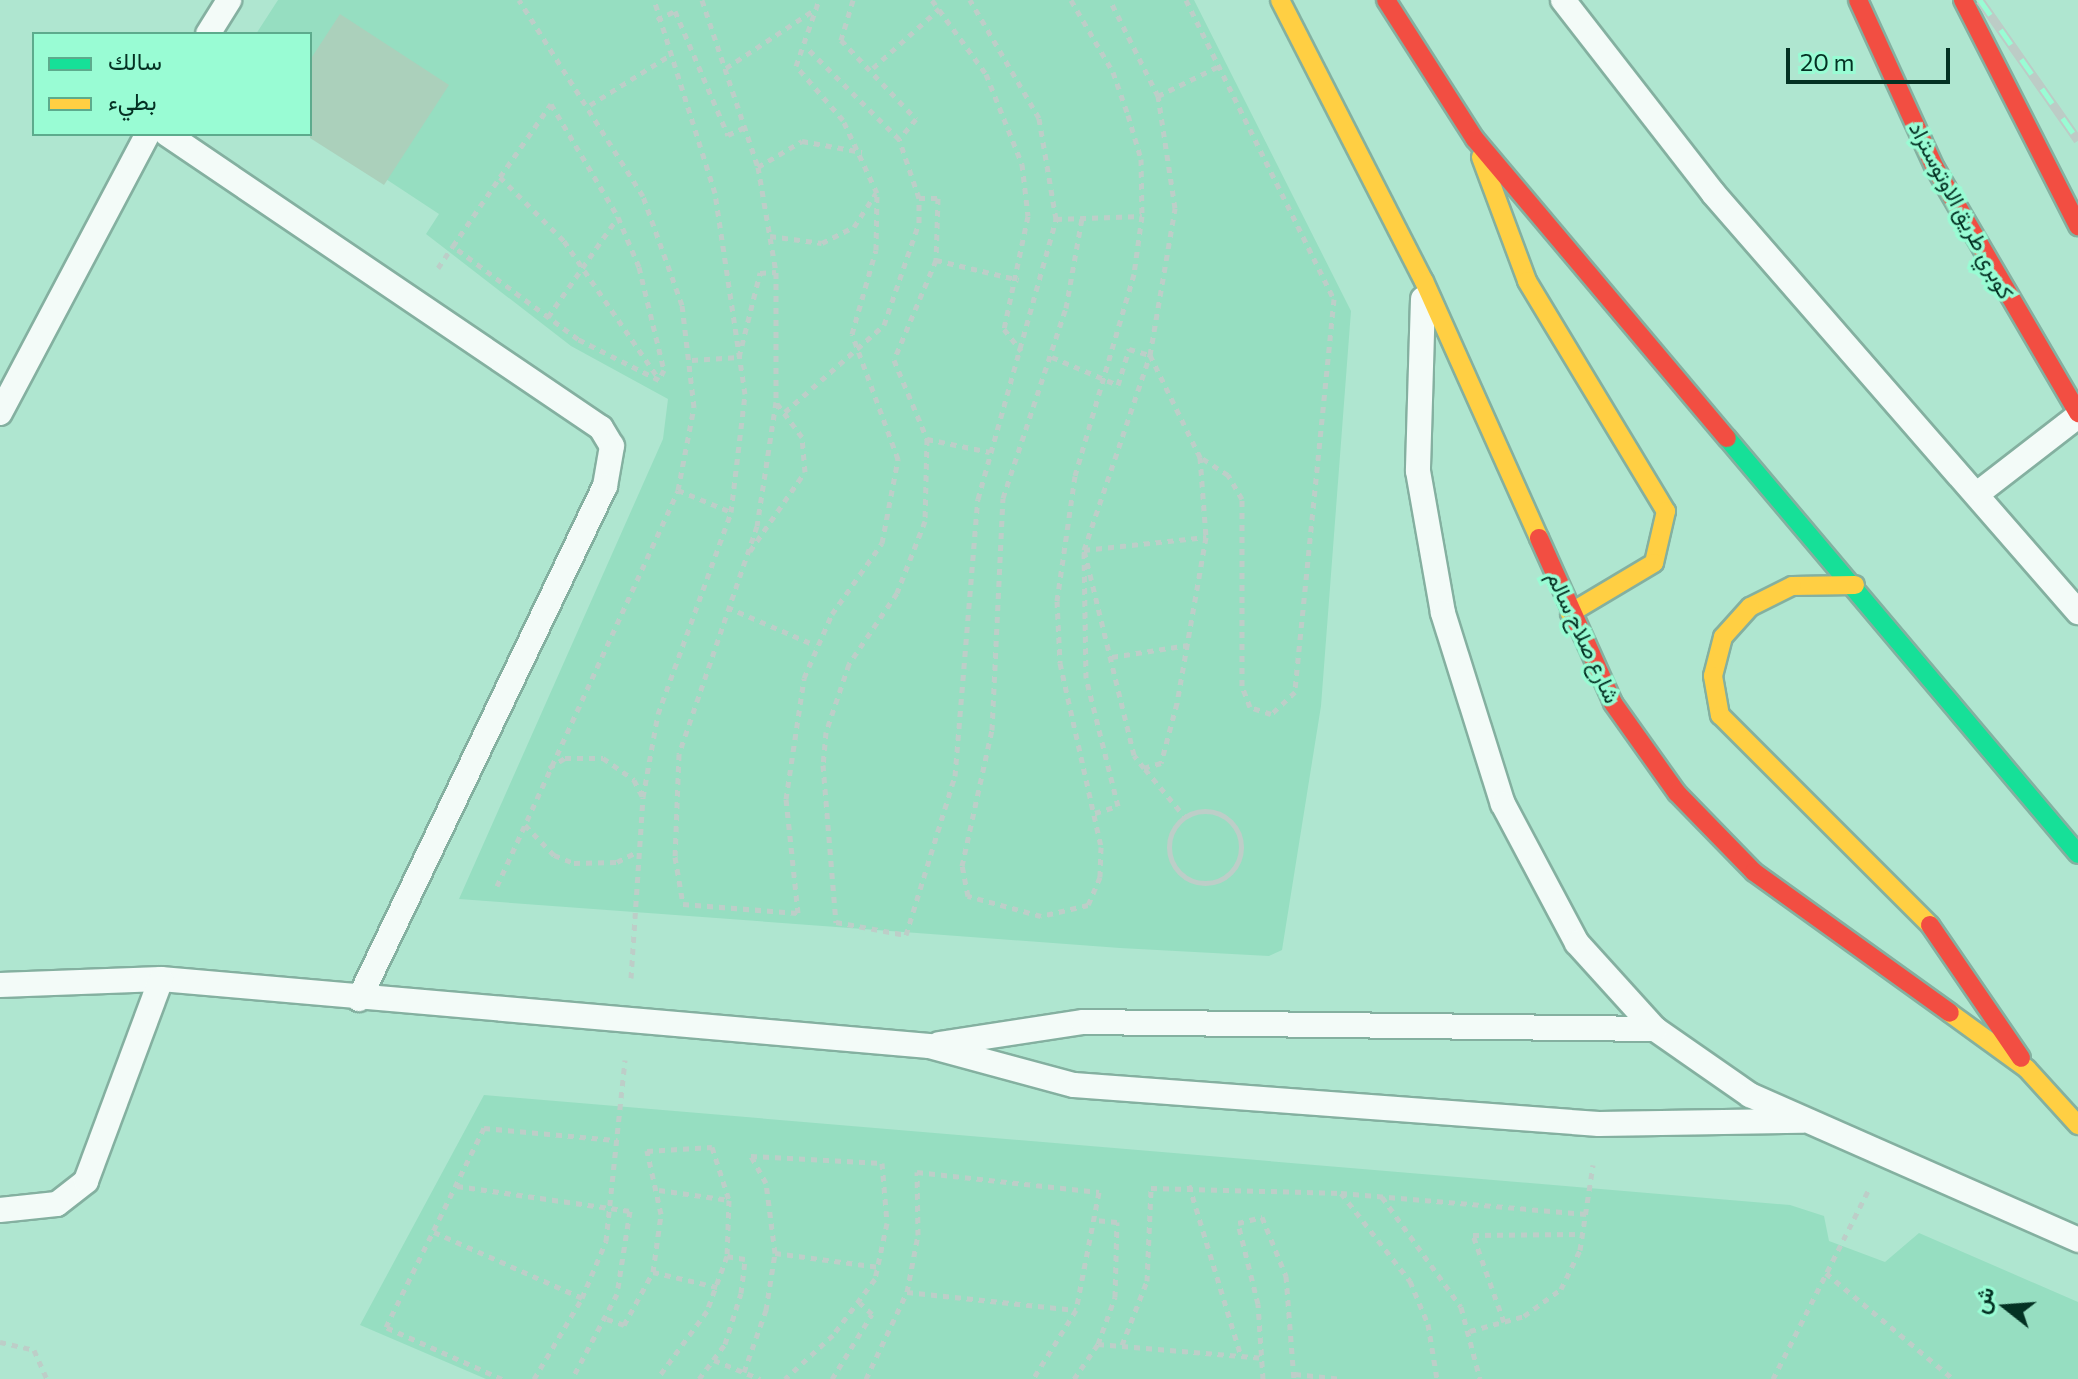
<!DOCTYPE html>
<meta charset="utf-8">
<style>
body{margin:0}
#map{position:relative;width:2078px;height:1379px;overflow:hidden;background:#afe6d0;font-family:Commissioner,Vazirmatn,sans-serif}
div>[style]{position:absolute}
[style*='--x']{left:calc(var(--x)*1px);top:calc(var(--y)*1px);width:calc(var(--w)*1px);rotate:calc(var(--a)*1deg)}
.green>*{inset:0;background:#96dec1}
.building>*{inset:0;background:#abd0bb}
.path>*{height:5px;margin-top:-2.5px;transform-origin:0;background:repeating-linear-gradient(90deg,#bdcec8 0 6px,transparent 0 12px)}
.path>.ring{margin:-2.5px;padding:0;box-sizing:content-box;background:none;border:5px solid #bdcec8;border-radius:50%}
.roads{filter:drop-shadow(2px 0 #84b0a0) drop-shadow(-2px 0 #84b0a0) drop-shadow(0 2px #84b0a0) drop-shadow(0 -2px #84b0a0)}
.lane>*{height:24px;margin:-12px;padding:0 12px;transform-origin:12px;border-radius:12px;background:#f3fbf8}
.fast>*{height:18px;margin:-9px;padding:0 9px;transform-origin:9px;border-radius:9px;background:#16e098}
.slow>*{height:18px;margin:-9px;padding:0 9px;transform-origin:9px;border-radius:9px;background:#ffcf43}
.jam>*{height:18px;margin:-9px;padding:0 9px;transform-origin:9px;border-radius:9px;background:#f24e42}
.rail>*{height:9px;margin-top:-4.5px;transform-origin:0;background:repeating-linear-gradient(90deg,#99fcd4 0 18px,#bcccc6 0 36px);box-sizing:border-box;border-block:2px solid #bcccc6}
span{translate:-50% -50%;white-space:nowrap;text-align:center;line-height:1.15;-webkit-text-stroke:7px #99fcd4;paint-order:stroke}
.street-label{font-size:22px;color:#043123}
.legend{position:absolute;left:32px;top:32px;width:280px;height:104px;box-sizing:border-box;background:#99fcd4;border:2px solid #5dab8d;margin:0;padding:10px 14px;list-style:none;font-size:24px;color:#043123}
.legend li{display:flex;align-items:center;gap:16px;height:40px}
.legend b{width:40px;border:2px solid #5dab8d}
.north{position:absolute;left:1966px;top:1267px;width:80px;height:80px;-webkit-text-stroke:6px #99fcd4;paint-order:stroke;rotate:287deg;font-size:22px;font-weight:700;line-height:32px;text-align:center;color:#043123}
.north::after{content:'';display:block;margin:auto;width:28px;height:36px;background:#043123;clip-path:polygon(50% 0,100% 100%,50% 72%,0 100%)}
.scale{position:absolute;left:1786px;top:48px;width:164px;height:36px;box-sizing:border-box;border:4px solid #043123;border-top:0;padding-left:10px;font-size:24px;line-height:28px;white-space:nowrap;color:#043123;-webkit-text-stroke:6px #99fcd4;paint-order:stroke}
</style>
<div id="map">
<div class="green">
<div style="clip-path:polygon(278px 0,1194px 0,1351px 311px,1321px 706px,1282px 950px,1269px 956px,1120px 948px,459px 899px,663px 439px,668px 399px,571px 346px,426px 234px,439px 214px,310px 129px,310px 34px,256px 34px)"></div>
<div style="clip-path:polygon(484px 1095px,1790px 1205px,1824px 1216px,1829px 1241px,1885px 1262px,1919px 1233px,2078px 1302px,2078px 1379px,486px 1379px,360px 1325px)"></div>
</div>
<div class="building">
<div style="clip-path:polygon(340px 14px,449px 85px,384px 185px,310px 138px,310px 60px)"></div>
</div>
<div class="path">
<div style="--x:702;--y:0;--w:176;--a:71.5"></div>
<div style="--x:758;--y:167;--w:107;--a:80.3"></div>
<div style="--x:776;--y:272;--w:130;--a:90"></div>
<div style="--x:776;--y:402;--w:125;--a:98.7"></div>
<div style="--x:757;--y:526;--w:241;--a:108.9"></div>
<div style="--x:679;--y:754;--w:103;--a:92.2"></div>
<div style="--x:675;--y:857;--w:48;--a:80.3"></div>
<div style="--x:683;--y:904;--w:115;--a:4.5"></div>
<div style="--x:798;--y:913;--w:115;--a:-96"></div>
<div style="--x:786;--y:799;--w:122;--a:-81.5"></div>
<div style="--x:804;--y:678;--w:70;--a:-66.4"></div>
<div style="--x:832;--y:614;--w:87;--a:-54.8"></div>
<div style="--x:882;--y:543;--w:86;--a:-79.2"></div>
<div style="--x:898;--y:459;--w:133;--a:-110.2"></div>
<div style="--x:852;--y:334;--w:87;--a:-74.1"></div>
<div style="--x:876;--y:250;--w:57;--a:-89"></div>
<div style="--x:877;--y:193;--w:81;--a:-115"></div>
<div style="--x:843;--y:120;--w:72;--a:-131"></div>
<div style="--x:796;--y:66;--w:70;--a:-70.8"></div>
<div style="--x:853;--y:0;--w:42;--a:106.7"></div>
<div style="--x:841;--y:40;--w:109;--a:46.5"></div>
<div style="--x:916;--y:119;--w:26;--a:130"></div>
<div style="--x:932;--y:0;--w:92;--a:53.9"></div>
<div style="--x:986;--y:74;--w:97;--a:68.2"></div>
<div style="--x:1022;--y:164;--w:52;--a:83.4"></div>
<div style="--x:1028;--y:216;--w:116;--a:102"></div>
<div style="--x:1004;--y:329;--w:28;--a:52"></div>
<div style="--x:1071;--y:0;--w:83;--a:59.7"></div>
<div style="--x:1113;--y:72;--w:46;--a:70.8"></div>
<div style="--x:1128;--y:115;--w:46;--a:73.5"></div>
<div style="--x:1141;--y:159;--w:57;--a:89"></div>
<div style="--x:1142;--y:216;--w:59;--a:97.9"></div>
<div style="--x:1134;--y:274;--w:210;--a:106.3"></div>
<div style="--x:1075;--y:476;--w:126;--a:98.2"></div>
<div style="--x:1057;--y:601;--w:62;--a:87.2"></div>
<div style="--x:1060;--y:663;--w:189;--a:77.4"></div>
<div style="--x:1101;--y:847;--w:30;--a:92"></div>
<div style="--x:1100;--y:877;--w:30;--a:113"></div>
<div style="--x:1088;--y:905;--w:48;--a:166.8"></div>
<div style="--x:1041;--y:916;--w:76;--a:-164.7"></div>
<div style="--x:968;--y:896;--w:31;--a:-101"></div>
<div style="--x:962;--y:866;--w:139;--a:-77.6"></div>
<div style="--x:992;--y:730;--w:232;--a:-87.3"></div>
<div style="--x:1003;--y:498;--w:200;--a:-71.7"></div>
<div style="--x:1066;--y:308;--w:91;--a:-79.9"></div>
<div style="--x:1186;--y:0;--w:334;--a:63.7"></div>
<div style="--x:1334;--y:299;--w:395;--a:95.7"></div>
<div style="--x:1295;--y:692;--w:33;--a:137"></div>
<div style="--x:1271;--y:714;--w:22;--a:-162"></div>
<div style="--x:1250;--y:707;--w:22;--a:-111"></div>
<div style="--x:1242;--y:686;--w:187;--a:-90"></div>
<div style="--x:1242;--y:499;--w:28;--a:-120"></div>
<div style="--x:1228;--y:475;--w:33;--a:-147"></div>
<div style="--x:657;--y:20;--w:20;--a:-27"></div>
<div style="--x:675;--y:11;--w:135;--a:66.9"></div>
<div style="--x:728;--y:135;--w:21;--a:-25"></div>
<div style="--x:726;--y:68;--w:109;--a:-33.4"></div>
<div style="--x:873;--y:68;--w:89;--a:-41.8"></div>
<div style="--x:1158;--y:96;--w:68;--a:-26.2"></div>
<div style="--x:590;--y:105;--w:91;--a:-31.9"></div>
<div style="--x:758;--y:167;--w:51;--a:-30.6"></div>
<div style="--x:802;--y:141;--w:61;--a:10.4"></div>
<div style="--x:500;--y:177;--w:91;--a:45"></div>
<div style="--x:564;--y:241;--w:168;--a:55.5"></div>
<div style="--x:919;--y:198;--w:19;--a:0"></div>
<div style="--x:938;--y:198;--w:62;--a:91.8"></div>
<div style="--x:936;--y:260;--w:108;--a:112.8"></div>
<div style="--x:894;--y:360;--w:86;--a:67.3"></div>
<div style="--x:927;--y:439;--w:82;--a:91.4"></div>
<div style="--x:925;--y:521;--w:77;--a:111.3"></div>
<div style="--x:897;--y:593;--w:86;--a:124.1"></div>
<div style="--x:849;--y:664;--w:72;--a:108.7"></div>
<div style="--x:826;--y:732;--w:33;--a:95"></div>
<div style="--x:823;--y:765;--w:158;--a:85.3"></div>
<div style="--x:836;--y:922;--w:71;--a:10.5"></div>
<div style="--x:906;--y:935;--w:166;--a:-72.9"></div>
<div style="--x:955;--y:776;--w:278;--a:-85.3"></div>
<div style="--x:978;--y:499;--w:291;--a:-74.4"></div>
<div style="--x:1056;--y:219;--w:102;--a:-99.6"></div>
<div style="--x:1039;--y:118;--w:137;--a:-120.3"></div>
<div style="--x:1056;--y:219;--w:86;--a:-2"></div>
<div style="--x:770;--y:236;--w:52;--a:7.7"></div>
<div style="--x:822;--y:243;--w:36;--a:-27"></div>
<div style="--x:854;--y:227;--w:40;--a:-57.1"></div>
<div style="--x:936;--y:260;--w:85;--a:13.5"></div>
<div style="--x:438;--y:268;--w:27;--a:-56"></div>
<div style="--x:453;--y:246;--w:83;--a:-55.7"></div>
<div style="--x:500;--y:177;--w:89;--a:-55.1"></div>
<div style="--x:551;--y:104;--w:131;--a:59.3"></div>
<div style="--x:618;--y:217;--w:54;--a:67.2"></div>
<div style="--x:639;--y:267;--w:106;--a:76.4"></div>
<div style="--x:664;--y:370;--w:11;--a:117"></div>
<div style="--x:659;--y:380;--w:91;--a:-153.2"></div>
<div style="--x:578;--y:339;--w:156;--a:-143.4"></div>
<div style="--x:548;--y:317;--w:122;--a:-55"></div>
<div style="--x:1052;--y:357;--w:72;--a:23"></div>
<div style="--x:1118;--y:385;--w:38;--a:-73"></div>
<div style="--x:1129;--y:349;--w:22;--a:16"></div>
<div style="--x:1150;--y:355;--w:114;--a:63.9"></div>
<div style="--x:1200;--y:457;--w:80;--a:85.7"></div>
<div style="--x:1206;--y:537;--w:169;--a:99.9"></div>
<div style="--x:1177;--y:703;--w:62;--a:104.9"></div>
<div style="--x:1161;--y:763;--w:18;--a:164"></div>
<div style="--x:1144;--y:768;--w:16;--a:-128"></div>
<div style="--x:1134;--y:755;--w:211;--a:-103.7"></div>
<div style="--x:1084;--y:550;--w:123;--a:-6.1"></div>
<div style="--x:692;--y:360;--w:47;--a:-3.7"></div>
<div style="--x:739;--y:357;--w:87;--a:-76"></div>
<div style="--x:760;--y:273;--w:16;--a:-4"></div>
<div style="--x:785;--y:412;--w:132;--a:-41.3"></div>
<div style="--x:884;--y:325;--w:108;--a:-71.1"></div>
<div style="--x:919;--y:223;--w:25;--a:-90"></div>
<div style="--x:919;--y:198;--w:62;--a:-108.7"></div>
<div style="--x:899;--y:139;--w:132;--a:-135.3"></div>
<div style="--x:927;--y:439;--w:64;--a:11.7"></div>
<div style="--x:678;--y:490;--w:57;--a:22.5"></div>
<div style="--x:750;--y:551;--w:96;--a:-55.2"></div>
<div style="--x:805;--y:472;--w:35;--a:-95"></div>
<div style="--x:802;--y:437;--w:44;--a:-126.6"></div>
<div style="--x:727;--y:607;--w:96;--a:23.4"></div>
<div style="--x:1112;--y:657;--w:77;--a:-9"></div>
<div style="--x:549;--y:768;--w:19;--a:-32"></div>
<div style="--x:565;--y:758;--w:38;--a:0"></div>
<div style="--x:603;--y:758;--w:38;--a:35"></div>
<div style="--x:634;--y:780;--w:18;--a:63"></div>
<div style="--x:1145;--y:769;--w:62;--a:50.2"></div>
<div class="ring" style="left:1169px;top:811px;width:67px;height:67px"></div>
<div style="--x:1095;--y:813;--w:24;--a:-17"></div>
<div style="--x:1118;--y:806;--w:132;--a:-104"></div>
<div style="--x:1086;--y:678;--w:128;--a:-90.9"></div>
<div style="--x:1084;--y:550;--w:206;--a:-71.3"></div>
<div style="--x:1150;--y:355;--w:149;--a:-80.3"></div>
<div style="--x:1175;--y:208;--w:113;--a:-98.6"></div>
<div style="--x:1158;--y:96;--w:107;--a:-116.6"></div>
<div style="--x:525;--y:825;--w:42;--a:46"></div>
<div style="--x:554;--y:855;--w:22;--a:22"></div>
<div style="--x:574;--y:863;--w:43;--a:-1.3"></div>
<div style="--x:617;--y:862;--w:22;--a:-27"></div>
<div style="--x:497;--y:886;--w:435;--a:-65.4"></div>
<div style="--x:678;--y:490;--w:85;--a:-79.1"></div>
<div style="--x:694;--y:407;--w:103;--a:-96.7"></div>
<div style="--x:682;--y:305;--w:116;--a:-109.7"></div>
<div style="--x:643;--y:196;--w:232;--a:-122.3"></div>
<div style="--x:631;--y:978;--w:181;--a:-86.2"></div>
<div style="--x:643;--y:797;--w:84;--a:-79.8"></div>
<div style="--x:658;--y:714;--w:215;--a:-70.1"></div>
<div style="--x:731;--y:512;--w:119;--a:-83.2"></div>
<div style="--x:745;--y:394;--w:203;--a:-98.5"></div>
<div style="--x:715;--y:193;--w:202;--a:-107.5"></div>
<div style="--x:1189;--y:1185;--w:179;--a:73.1"></div>
<div style="--x:457;--y:1186;--w:175;--a:8.2"></div>
<div style="--x:630;--y:1211;--w:84;--a:98.9"></div>
<div style="--x:617;--y:1294;--w:96;--a:117.9"></div>
<div style="--x:659;--y:1190;--w:71;--a:8.1"></div>
<div style="--x:1341;--y:1193;--w:112;--a:51.9"></div>
<div style="--x:1410;--y:1281;--w:47;--a:67.3"></div>
<div style="--x:1428;--y:1324;--w:56;--a:80.7"></div>
<div style="--x:1382;--y:1197;--w:135;--a:54.3"></div>
<div style="--x:1461;--y:1307;--w:74;--a:75.2"></div>
<div style="--x:434;--y:1232;--w:162;--a:24"></div>
<div style="--x:775;--y:1253;--w:105;--a:7.7"></div>
<div style="--x:653;--y:1272;--w:66;--a:13.2"></div>
<div style="--x:1826;--y:1273;--w:165;--a:39.8"></div>
<div style="--x:907;--y:1292;--w:170;--a:6.1"></div>
<div style="--x:607;--y:1319;--w:18;--a:19"></div>
<div style="--x:624;--y:1325;--w:60;--a:-61.3"></div>
<div style="--x:653;--y:1272;--w:59;--a:-82.1"></div>
<div style="--x:661;--y:1214;--w:65;--a:-102.5"></div>
<div style="--x:647;--y:1151;--w:65;--a:-3.5"></div>
<div style="--x:712;--y:1147;--w:56;--a:72.2"></div>
<div style="--x:729;--y:1200;--w:56;--a:92"></div>
<div style="--x:727;--y:1256;--w:59;--a:110"></div>
<div style="--x:707;--y:1311;--w:84;--a:126.3"></div>
<div style="--x:1504;--y:1322;--w:92;--a:-109.6"></div>
<div style="--x:1473;--y:1235;--w:110;--a:-0.5"></div>
<div style="--x:1470;--y:1331;--w:56;--a:-15.5"></div>
<div style="--x:1524;--y:1316;--w:46;--a:-36.1"></div>
<div style="--x:1561;--y:1289;--w:43;--a:-64"></div>
<div style="--x:1580;--y:1250;--w:86;--a:-81.3"></div>
<div style="--x:0;--y:1342;--w:35;--a:13"></div>
<div style="--x:34;--y:1350;--w:32;--a:66"></div>
<div style="--x:1098;--y:1344;--w:167;--a:4.8"></div>
<div style="--x:1122;--y:1345;--w:69;--a:-68.7"></div>
<div style="--x:1147;--y:1281;--w:93;--a:-87.5"></div>
<div style="--x:1151;--y:1188;--w:190;--a:1.5"></div>
<div style="--x:1341;--y:1193;--w:246;--a:4.9"></div>
<div style="--x:714;--y:1360;--w:50;--a:22.4"></div>
<div style="--x:744;--y:1372;--w:66;--a:-70.5"></div>
<div style="--x:766;--y:1310;--w:58;--a:-81"></div>
<div style="--x:775;--y:1253;--w:71;--a:-97.3"></div>
<div style="--x:766;--y:1183;--w:31;--a:-119"></div>
<div style="--x:751;--y:1156;--w:131;--a:3.1"></div>
<div style="--x:882;--y:1163;--w:60;--a:85.2"></div>
<div style="--x:887;--y:1223;--w:57;--a:102.1"></div>
<div style="--x:875;--y:1279;--w:70;--a:126.9"></div>
<div style="--x:833;--y:1335;--w:65;--a:137.5"></div>
<div style="--x:1295;--y:1374;--w:47;--a:6.1"></div>
<div style="--x:502;--y:1379;--w:127;--a:-155.9"></div>
<div style="--x:386;--y:1327;--w:222;--a:-63.8"></div>
<div style="--x:484;--y:1128;--w:134;--a:5.2"></div>
<div style="--x:534;--y:1379;--w:94;--a:-59.3"></div>
<div style="--x:582;--y:1298;--w:62;--a:-67.2"></div>
<div style="--x:606;--y:1241;--w:182;--a:-84"></div>
<div style="--x:699;--y:1379;--w:44;--a:-53.4"></div>
<div style="--x:725;--y:1344;--w:53;--a:-72.6"></div>
<div style="--x:741;--y:1293;--w:34;--a:-83"></div>
<div style="--x:745;--y:1259;--w:18;--a:-171"></div>
<div style="--x:832;--y:1379;--w:76;--a:-58.4"></div>
<div style="--x:872;--y:1314;--w:16;--a:-137"></div>
<div style="--x:866;--y:1379;--w:96;--a:-64.8"></div>
<div style="--x:907;--y:1292;--w:58;--a:-79.1"></div>
<div style="--x:918;--y:1235;--w:63;--a:-90.9"></div>
<div style="--x:917;--y:1172;--w:183;--a:6.3"></div>
<div style="--x:1099;--y:1192;--w:120;--a:101"></div>
<div style="--x:1076;--y:1310;--w:81;--a:121.9"></div>
<div style="--x:1074;--y:1379;--w:42;--a:-55.6"></div>
<div style="--x:1098;--y:1344;--w:50;--a:-70.1"></div>
<div style="--x:1115;--y:1297;--w:75;--a:-88.5"></div>
<div style="--x:1117;--y:1222;--w:22;--a:-175"></div>
<div style="--x:1263;--y:1379;--w:75;--a:-93.8"></div>
<div style="--x:1258;--y:1304;--w:83;--a:-103.9"></div>
<div style="--x:1238;--y:1223;--w:25;--a:-14"></div>
<div style="--x:1262;--y:1217;--w:64;--a:67.9"></div>
<div style="--x:1286;--y:1276;--w:103;--a:85.6"></div>
<div style="--x:1773;--y:1379;--w:211;--a:-63.2"></div>
</div>
<div class="roads">
<div class="lane">
<div style="--x:1563;--y:0;--w:244;--a:52.1"></div>
<div style="--x:1713;--y:193;--w:556;--a:48.94"></div>
<div style="--x:208;--y:34;--w:40;--a:-58"></div>
<div style="--x:167;--y:134;--w:524;--a:34.11"></div>
<div style="--x:601;--y:428;--w:21;--a:59"></div>
<div style="--x:612;--y:446;--w:41;--a:99.9"></div>
<div style="--x:605;--y:486;--w:569;--a:115.62"></div>
<div style="--x:1423;--y:299;--w:172;--a:91.7"></div>
<div style="--x:1418;--y:471;--w:144;--a:80"></div>
<div style="--x:1443;--y:613;--w:200;--a:72.6"></div>
<div style="--x:1503;--y:804;--w:157;--a:62"></div>
<div style="--x:1577;--y:943;--w:116;--a:47.8"></div>
<div style="--x:1655;--y:1029;--w:116;--a:34.8"></div>
<div style="--x:1750;--y:1095;--w:359;--a:23.8"></div>
<div style="--x:0;--y:413;--w:316;--a:-62.1"></div>
<div style="--x:1977;--y:494;--w:128;--a:-37.7"></div>
<div style="--x:0;--y:985;--w:161;--a:-2.1"></div>
<div style="--x:161;--y:979;--w:771;--a:4.99"></div>
<div style="--x:929;--y:1046;--w:150;--a:15.1"></div>
<div style="--x:1074;--y:1085;--w:526;--a:4.25"></div>
<div style="--x:1599;--y:1124;--w:202;--a:-0.9"></div>
<div style="--x:939;--y:1044;--w:146;--a:-8.7"></div>
<div style="--x:1083;--y:1022;--w:572;--a:0.7"></div>
<div style="--x:0;--y:1210;--w:57;--a:-6"></div>
<div style="--x:57;--y:1204;--w:37;--a:-38"></div>
<div style="--x:86;--y:1181;--w:215;--a:-69.6"></div>
</div>
<div class="fast">
<div style="--x:1727;--y:438;--w:544;--a:49.84"></div>
</div>
<div class="slow">
<div style="--x:1280;--y:0;--w:316;--a:62.9"></div>
<div style="--x:1424;--y:281;--w:282;--a:65.9"></div>
<div style="--x:1481;--y:157;--w:132;--a:69.6"></div>
<div style="--x:1527;--y:281;--w:269;--a:58.9"></div>
<div style="--x:1666;--y:511;--w:53;--a:103"></div>
<div style="--x:1654;--y:563;--w:98;--a:149.2"></div>
<div style="--x:1855;--y:585;--w:63;--a:179.1"></div>
<div style="--x:1792;--y:586;--w:47;--a:153.4"></div>
<div style="--x:1750;--y:607;--w:40;--a:132"></div>
<div style="--x:1723;--y:637;--w:40;--a:104.4"></div>
<div style="--x:1713;--y:676;--w:40;--a:80"></div>
<div style="--x:1720;--y:715;--w:297;--a:45"></div>
<div style="--x:1950;--y:1013;--w:95;--a:36"></div>
<div style="--x:2027;--y:1069;--w:76;--a:47.7"></div>
</div>
<div class="jam">
<div style="--x:1386;--y:0;--w:165;--a:57.4"></div>
<div style="--x:1475;--y:139;--w:391;--a:49.9"></div>
<div style="--x:1858;--y:0;--w:185;--a:65.4"></div>
<div style="--x:1935;--y:168;--w:284;--a:59.7"></div>
<div style="--x:1963;--y:0;--w:254;--a:63"></div>
<div style="--x:1539;--y:538;--w:181;--a:65.8"></div>
<div style="--x:1613;--y:703;--w:110;--a:54.6"></div>
<div style="--x:1677;--y:793;--w:110;--a:45.7"></div>
<div style="--x:1754;--y:872;--w:241;--a:35.7"></div>
<div style="--x:1930;--y:925;--w:161;--a:55.6"></div>
</div>
</div>
<div class="rail">
<div style="--x:1980;--y:0;--w:171;--a:55"></div>
</div>
<div class="street-label">
<span style="left:1962px;top:210px;rotate:62deg">كوبري طريق الاوتوستراد</span>
<span style="left:1584px;top:637px;rotate:65deg">شارع صلاح سالم</span>
</div>
<ul class="legend">
<li><b style="height:10px;background:#16e098"></b>سالك</li>
<li><b style="height:10px;background:#ffcf43"></b>بطيء</li>
</ul>
<div class="north">ش</div>
<div class="scale">20 m</div>
</div>
